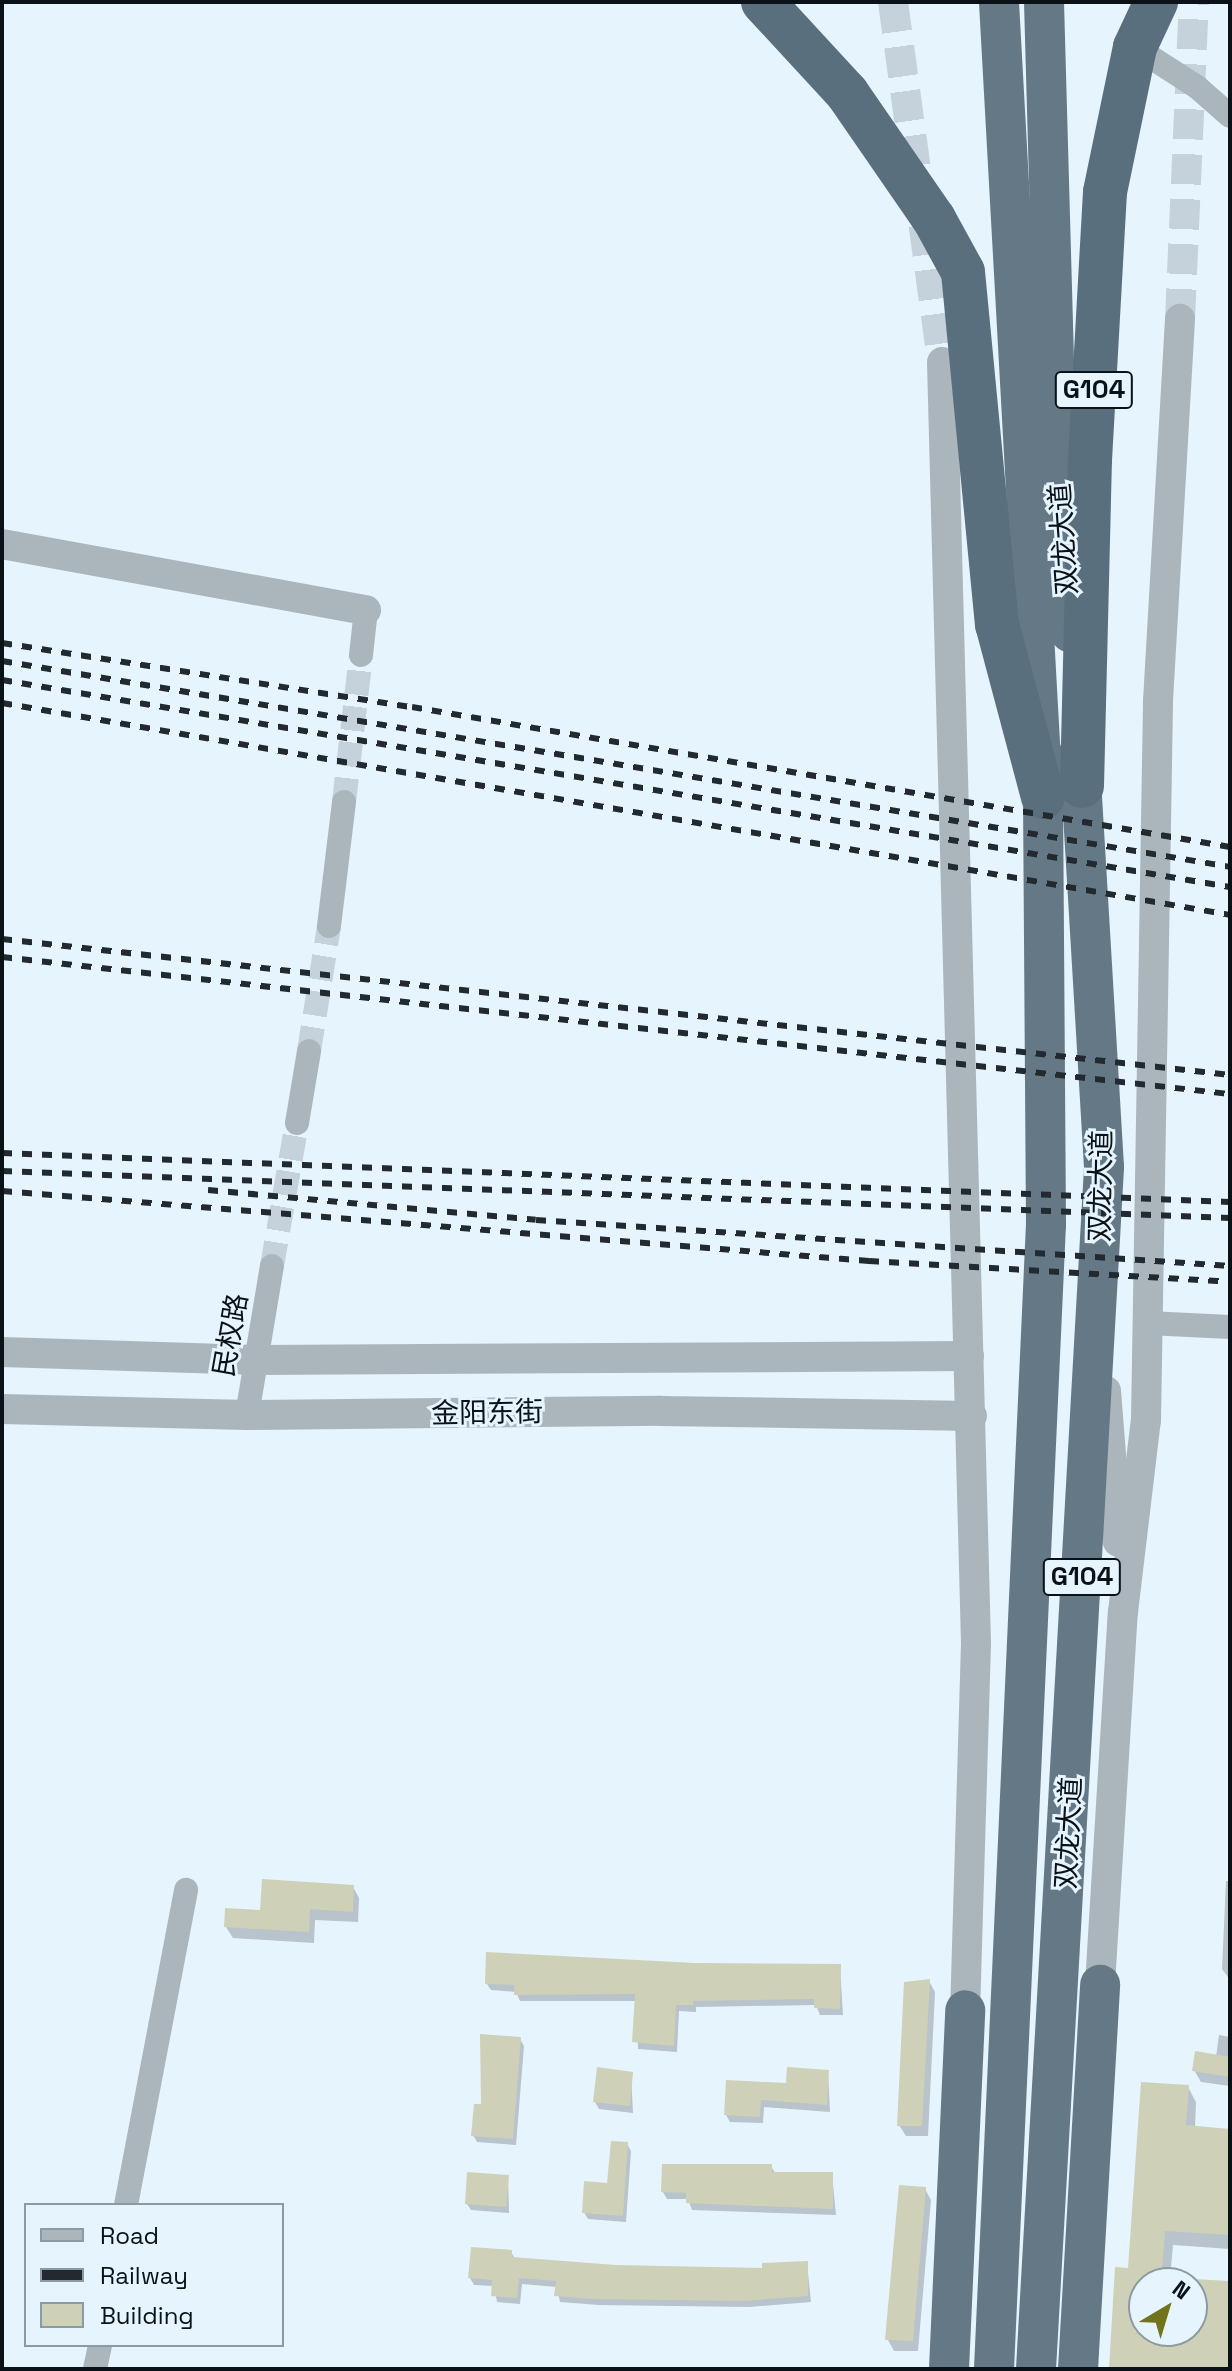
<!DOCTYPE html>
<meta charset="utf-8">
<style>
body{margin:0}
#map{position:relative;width:1232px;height:2371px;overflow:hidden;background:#e6f4fe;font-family:"Space Grotesk","Noto Sans SC",sans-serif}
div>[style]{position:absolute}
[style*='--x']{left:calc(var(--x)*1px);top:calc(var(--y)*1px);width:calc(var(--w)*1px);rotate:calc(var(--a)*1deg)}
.shadow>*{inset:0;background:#0003}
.building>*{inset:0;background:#ced1b8}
.minor-tunnel>*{height:24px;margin-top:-12px;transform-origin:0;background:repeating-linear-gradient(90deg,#c5d2db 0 24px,transparent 0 36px)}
.tertiary-tunnel>*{height:30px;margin-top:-15px;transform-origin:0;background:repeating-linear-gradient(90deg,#c5d2db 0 30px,transparent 0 45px)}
.minor>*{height:24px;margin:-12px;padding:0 12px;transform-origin:12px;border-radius:12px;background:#abb5bc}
.tertiary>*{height:30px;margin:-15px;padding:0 15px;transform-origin:15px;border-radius:15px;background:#abb5bc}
.trunk>*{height:40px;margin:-20px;padding:0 20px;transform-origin:20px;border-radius:20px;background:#647886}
.motorway>*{height:44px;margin:-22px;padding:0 22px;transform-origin:22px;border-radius:22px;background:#5a6f7d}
.rail>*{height:6px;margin-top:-3px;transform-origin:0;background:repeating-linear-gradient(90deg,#222a30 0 10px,transparent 0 20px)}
span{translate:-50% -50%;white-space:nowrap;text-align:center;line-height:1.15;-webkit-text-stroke:6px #e6f4fe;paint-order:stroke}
.shield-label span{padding:2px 6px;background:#e6f4fe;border:2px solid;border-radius:6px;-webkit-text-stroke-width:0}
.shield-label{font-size:26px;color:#0a1217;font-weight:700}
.street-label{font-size:28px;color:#0a1217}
.frame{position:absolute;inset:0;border:4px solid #0a1217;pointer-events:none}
.legend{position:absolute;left:24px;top:2203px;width:260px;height:144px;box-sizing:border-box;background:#e6f4fe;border:2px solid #8e9aa2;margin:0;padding:10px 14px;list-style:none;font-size:24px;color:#0a1217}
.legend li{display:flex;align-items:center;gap:16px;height:40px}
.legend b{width:40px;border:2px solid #8e9aa2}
.north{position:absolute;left:1128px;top:2267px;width:80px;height:80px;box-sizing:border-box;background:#e6f4fe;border:2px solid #8e9aa2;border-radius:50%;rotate:38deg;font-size:22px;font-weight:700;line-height:32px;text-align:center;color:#0a1217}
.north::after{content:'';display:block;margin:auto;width:28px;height:36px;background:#71741b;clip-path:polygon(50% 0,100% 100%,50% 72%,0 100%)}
</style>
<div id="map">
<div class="shadow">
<div style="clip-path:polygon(1226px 1881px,1230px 1881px,1230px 1980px,1222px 1969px)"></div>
<div style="clip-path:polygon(353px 1887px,359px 1898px,358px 1922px,315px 1920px,314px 1943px,233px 1938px,226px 1927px)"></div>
<div style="clip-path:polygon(695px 1965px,840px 1966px,843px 2015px,820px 2015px,816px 2005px,696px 2007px,696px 2012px,679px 2011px,677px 2052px,638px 2049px,637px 2001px,520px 2001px,516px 1992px,491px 1990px,487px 1984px)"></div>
<div style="clip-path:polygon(929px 1981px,935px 1992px,928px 2136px,906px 2136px,899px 2125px)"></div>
<div style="clip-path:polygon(1219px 2035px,1230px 2037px,1230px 2086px,1201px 2082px,1194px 2070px,1216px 2057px)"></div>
<div style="clip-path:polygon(520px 2039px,524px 2046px,516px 2145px,477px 2142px,473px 2135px,483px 2106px)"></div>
<div style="clip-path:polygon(828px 2072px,830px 2112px,764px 2107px,763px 2123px,730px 2122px,726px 2115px)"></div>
<div style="clip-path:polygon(631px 2073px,633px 2113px,599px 2109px,595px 2102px)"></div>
<div style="clip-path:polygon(evenodd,1188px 2087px,1196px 2102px,1195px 2128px,1230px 2131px,1230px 2249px,1173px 2245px,1170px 2279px,1230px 2283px,1230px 2369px,1111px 2369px,1130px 2270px,1188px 2087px,1144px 2283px,1192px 2283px,1192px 2331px,1144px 2331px,1144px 2283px)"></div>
<div style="clip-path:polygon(627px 2144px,631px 2151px,626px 2222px,588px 2219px,584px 2212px,609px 2185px)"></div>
<div style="clip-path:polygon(771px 2166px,775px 2173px,832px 2174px,836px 2215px,692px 2210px,688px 2199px,667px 2199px,663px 2192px)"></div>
<div style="clip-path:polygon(508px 2177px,509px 2213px,471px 2210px,467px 2204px)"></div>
<div style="clip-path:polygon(925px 2189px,931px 2200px,918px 2351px,894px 2351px,888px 2340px)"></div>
<div style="clip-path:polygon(511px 2252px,515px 2259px,616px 2267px,764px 2270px,807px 2263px,811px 2302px,749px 2307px,599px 2305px,560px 2302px,557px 2287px,522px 2284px,520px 2304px,497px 2302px,494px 2286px,474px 2285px,470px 2278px)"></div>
</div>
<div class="building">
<div style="clip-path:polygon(262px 1879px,354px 1885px,353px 1912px,310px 1909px,309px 1932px,224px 1927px,225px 1908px,260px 1910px)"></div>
<div style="clip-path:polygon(486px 1952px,695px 1963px,841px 1964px,840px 2009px,814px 2008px,814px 1999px,693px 2001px,693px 2005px,676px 2005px,674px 2046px,632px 2042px,635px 1994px,514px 1995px,514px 1985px,485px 1984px)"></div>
<div style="clip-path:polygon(930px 1979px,922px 2126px,897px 2126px,904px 1982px)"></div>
<div style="clip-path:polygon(480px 2034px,521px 2037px,513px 2139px,471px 2136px,474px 2104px,481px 2104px)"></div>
<div style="clip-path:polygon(1195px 2051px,1230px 2057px,1230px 2077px,1192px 2071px)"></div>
<div style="clip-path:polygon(597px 2067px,633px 2072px,630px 2106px,593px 2102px)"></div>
<div style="clip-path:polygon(787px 2067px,829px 2070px,827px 2105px,761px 2100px,760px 2117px,724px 2115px,726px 2080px,786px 2083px)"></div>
<div style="clip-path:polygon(1141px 2082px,1189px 2085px,1186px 2125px,1230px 2129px,1230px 2235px,1165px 2231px,1161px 2283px,1144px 2283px,1144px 2331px,1192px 2331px,1192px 2279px,1230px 2281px,1230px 2369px,1109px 2369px,1115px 2267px,1128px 2268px)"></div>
<div style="clip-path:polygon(611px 2141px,628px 2142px,623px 2216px,582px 2213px,584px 2181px,607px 2183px)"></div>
<div style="clip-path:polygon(662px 2164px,772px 2164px,772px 2172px,833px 2172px,833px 2209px,686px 2203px,686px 2193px,661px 2192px)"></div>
<div style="clip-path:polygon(467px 2172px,509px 2175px,506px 2207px,465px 2204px)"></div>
<div style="clip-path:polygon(899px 2185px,926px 2187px,913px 2341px,885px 2340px)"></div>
<div style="clip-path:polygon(471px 2247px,512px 2250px,512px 2257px,616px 2265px,762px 2268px,762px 2263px,808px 2261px,808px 2296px,744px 2301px,594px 2299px,554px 2296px,556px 2281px,519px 2278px,517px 2298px,491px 2296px,492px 2280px,468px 2278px)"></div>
</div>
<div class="minor-tunnel">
<div style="--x:344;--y:802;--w:148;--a:-83.4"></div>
<div style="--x:309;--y:1051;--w:127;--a:-80.9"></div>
<div style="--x:272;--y:1266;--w:145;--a:-80.1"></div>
</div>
<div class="tertiary-tunnel">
<div style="--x:893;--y:2;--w:363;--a:82.2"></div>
<div style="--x:1180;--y:319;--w:317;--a:-87.5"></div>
</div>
<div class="minor">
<div style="--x:1135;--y:47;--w:74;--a:32.8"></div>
<div style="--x:1197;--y:87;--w:44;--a:41.3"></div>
<div style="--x:361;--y:655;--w:45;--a:-83.7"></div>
<div style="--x:329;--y:926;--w:125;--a:-83.1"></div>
<div style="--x:297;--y:1123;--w:73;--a:-80.5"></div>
<div style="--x:1148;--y:1323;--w:82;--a:2.8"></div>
<div style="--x:247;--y:1415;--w:151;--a:-80.5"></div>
<div style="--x:126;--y:2205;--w:321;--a:-79.2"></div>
<div style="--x:95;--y:2369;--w:25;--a:-78"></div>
</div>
<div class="tertiary">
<div style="--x:942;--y:362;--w:1281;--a:88.48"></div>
<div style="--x:976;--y:1643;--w:367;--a:91.7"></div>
<div style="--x:2;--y:544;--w:370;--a:10.3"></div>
<div style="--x:2;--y:1352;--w:254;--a:1.8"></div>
<div style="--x:256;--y:1360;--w:713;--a:-0.32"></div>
<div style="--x:1106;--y:1391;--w:151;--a:85.5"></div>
<div style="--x:2;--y:1409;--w:245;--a:1.4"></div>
<div style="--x:247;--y:1415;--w:414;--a:-0.6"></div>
<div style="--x:661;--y:1411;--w:311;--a:0.9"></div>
<div style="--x:1100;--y:1985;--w:374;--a:-86.5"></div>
<div style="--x:1123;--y:1612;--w:193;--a:-83.2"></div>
<div style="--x:1146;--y:1420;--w:719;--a:-89.04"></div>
<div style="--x:1158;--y:701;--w:383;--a:-86.7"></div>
</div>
<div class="trunk">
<div style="--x:1044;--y:2;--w:495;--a:88.4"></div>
<div style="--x:1058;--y:497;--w:136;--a:84.9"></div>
<div style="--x:949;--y:2369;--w:359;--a:-87.4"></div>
<div style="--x:994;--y:2369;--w:1145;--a:-87.4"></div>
<div style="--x:1046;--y:1225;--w:428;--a:-90.4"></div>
<div style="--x:1043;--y:797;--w:796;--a:-93.17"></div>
<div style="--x:1036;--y:2369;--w:1204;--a:-86.76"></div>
<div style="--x:1104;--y:1167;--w:416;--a:-93.4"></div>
<div style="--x:1078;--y:2369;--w:385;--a:-86.7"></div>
</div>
<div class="motorway">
<div style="--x:763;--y:2;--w:124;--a:47.3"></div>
<div style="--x:847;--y:93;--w:153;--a:55.4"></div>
<div style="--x:934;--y:219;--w:60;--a:61.3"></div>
<div style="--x:963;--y:272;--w:354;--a:84.5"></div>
<div style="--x:997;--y:624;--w:179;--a:75.1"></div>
<div style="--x:1082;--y:786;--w:326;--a:-88.6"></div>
<div style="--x:1090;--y:460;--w:268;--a:-86.8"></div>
<div style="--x:1105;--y:192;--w:148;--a:-78.3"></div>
<div style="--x:1135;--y:47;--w:50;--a:-65"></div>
</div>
<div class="rail">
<div style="--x:2;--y:643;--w:415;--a:8.9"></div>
<div style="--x:412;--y:707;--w:830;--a:9.71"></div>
<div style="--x:2;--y:661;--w:1245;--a:9.52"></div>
<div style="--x:2;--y:680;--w:1245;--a:9.57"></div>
<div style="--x:2;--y:703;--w:1246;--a:9.79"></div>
<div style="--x:2;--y:939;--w:1236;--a:6.32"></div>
<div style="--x:2;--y:957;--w:1236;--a:6.37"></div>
<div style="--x:2;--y:1153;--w:1229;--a:2.29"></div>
<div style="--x:2;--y:1171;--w:1229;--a:2.19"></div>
<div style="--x:208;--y:1190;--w:329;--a:5.2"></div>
<div style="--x:536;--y:1220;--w:696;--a:3.79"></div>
<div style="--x:2;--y:1191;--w:870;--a:4.62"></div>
<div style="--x:869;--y:1261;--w:362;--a:3.3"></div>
</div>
<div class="shield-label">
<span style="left:1094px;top:390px">G104</span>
<span style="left:1082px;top:1577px">G104</span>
</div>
<div class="street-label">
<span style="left:1063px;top:539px;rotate:-94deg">双龙大道</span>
<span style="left:1100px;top:1186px;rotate:-89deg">双龙大道</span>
<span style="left:230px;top:1335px;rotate:-80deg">民权路</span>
<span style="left:487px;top:1412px;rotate:-1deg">金阳东街</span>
<span style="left:1068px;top:1833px;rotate:-87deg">双龙大道</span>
</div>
<div class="frame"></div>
<ul class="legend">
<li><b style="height:10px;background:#abb5bc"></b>Road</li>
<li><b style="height:10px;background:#222a30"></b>Railway</li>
<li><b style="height:22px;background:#ced1b8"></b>Building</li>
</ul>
<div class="north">N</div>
</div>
